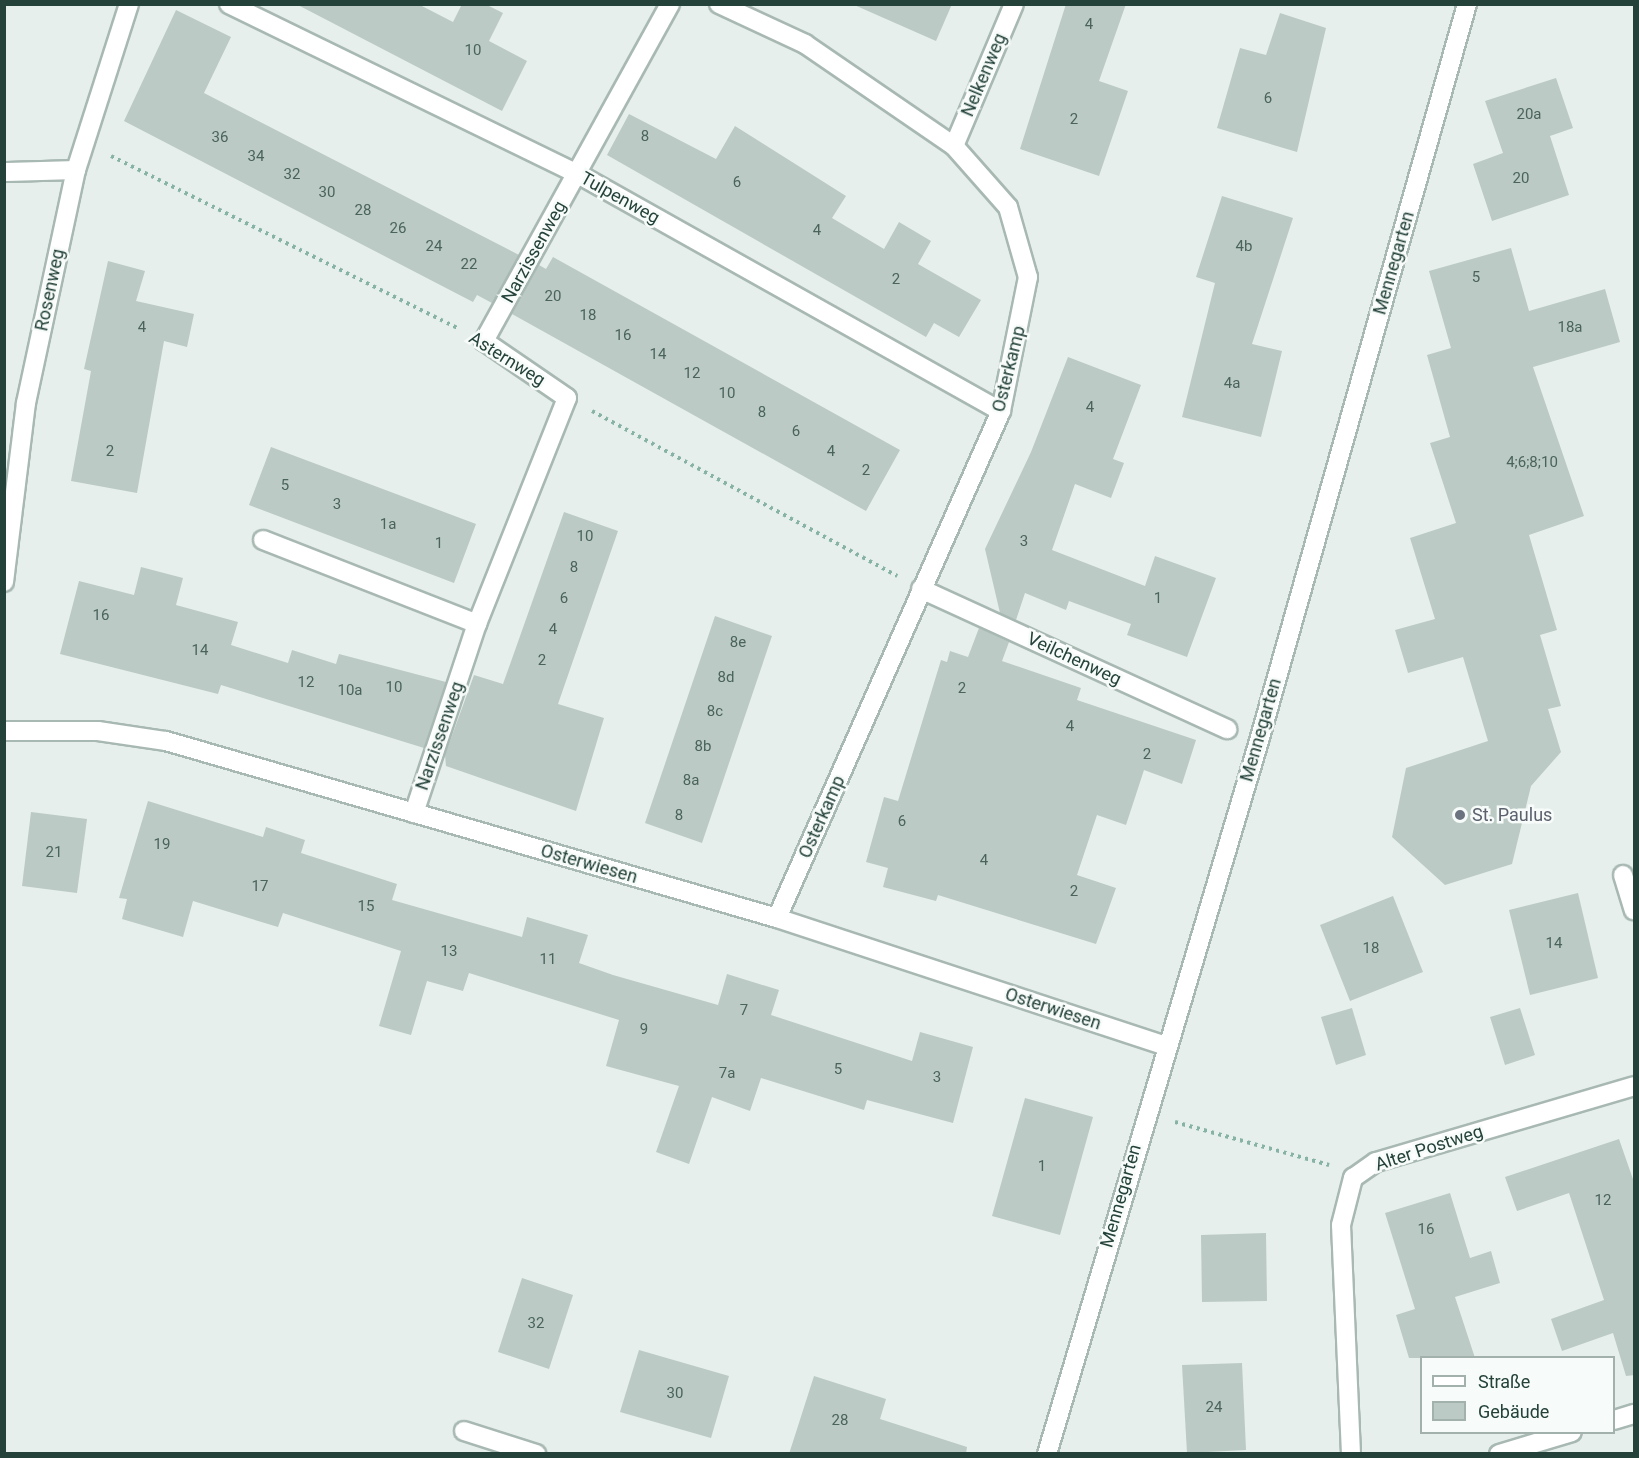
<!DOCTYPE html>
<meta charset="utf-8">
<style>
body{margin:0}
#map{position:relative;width:1639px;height:1458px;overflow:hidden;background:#e6efeb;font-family:Roboto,sans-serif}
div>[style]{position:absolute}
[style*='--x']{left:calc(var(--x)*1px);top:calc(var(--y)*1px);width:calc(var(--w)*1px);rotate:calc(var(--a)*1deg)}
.building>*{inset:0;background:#bbcac4}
.path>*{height:4px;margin-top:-2px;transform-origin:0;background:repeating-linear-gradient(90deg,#86b3a5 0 3px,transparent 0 7.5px)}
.roads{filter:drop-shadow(2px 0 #a8b8b2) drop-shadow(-2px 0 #a8b8b2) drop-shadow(0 2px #a8b8b2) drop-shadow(0 -2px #a8b8b2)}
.minor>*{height:18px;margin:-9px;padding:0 9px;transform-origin:9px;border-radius:9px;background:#fff}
.dots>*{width:16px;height:16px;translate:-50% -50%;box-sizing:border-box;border:3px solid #f7fbf9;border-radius:50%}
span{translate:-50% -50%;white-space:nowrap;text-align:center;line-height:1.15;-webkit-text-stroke:5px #f7fbf9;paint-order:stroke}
.number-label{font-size:15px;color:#4a645c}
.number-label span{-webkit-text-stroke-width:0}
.street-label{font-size:18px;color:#24423a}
.worship-label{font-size:18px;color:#5b616d}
.left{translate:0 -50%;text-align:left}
.frame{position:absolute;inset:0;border:6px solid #24423a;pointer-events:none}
.legend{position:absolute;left:1420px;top:1356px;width:195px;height:78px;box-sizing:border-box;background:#f7fbf9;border:2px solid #a3b1ad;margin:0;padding:8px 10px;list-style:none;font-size:18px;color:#24423a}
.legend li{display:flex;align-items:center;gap:12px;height:30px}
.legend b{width:30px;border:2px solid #a3b1ad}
</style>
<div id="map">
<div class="building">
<div style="clip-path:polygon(296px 4px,418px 4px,453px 22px,462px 4px,485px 4px,503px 13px,489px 41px,527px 61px,502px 111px)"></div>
<div style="clip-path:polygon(852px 4px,952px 4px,936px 41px)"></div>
<div style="clip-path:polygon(1066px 4px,1126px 4px,1099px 81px,1128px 91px,1099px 176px,1020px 149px)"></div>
<div style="clip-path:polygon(176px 10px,231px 37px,204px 93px,519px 255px,492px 303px,477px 295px,473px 302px,124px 121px)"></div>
<div style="clip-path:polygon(1280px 13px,1326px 28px,1297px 152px,1217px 128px,1240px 48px,1266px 55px)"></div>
<div style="clip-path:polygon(1556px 78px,1573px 128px,1550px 136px,1569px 195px,1492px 221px,1473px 164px,1503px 153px,1485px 101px)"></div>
<div style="clip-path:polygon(629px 114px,716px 159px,735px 126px,846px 196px,832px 218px,884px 249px,899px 222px,931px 241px,918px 264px,981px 300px,959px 337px,934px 323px,926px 337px,607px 155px)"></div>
<div style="clip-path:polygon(1222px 196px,1293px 218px,1252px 344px,1282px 351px,1261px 437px,1182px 417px,1215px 283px,1196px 277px)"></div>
<div style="clip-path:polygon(1511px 248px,1529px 311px,1605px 289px,1620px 342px,1533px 367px,1584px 516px,1529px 535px,1557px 630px,1540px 635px,1561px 706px,1548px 709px,1561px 752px,1531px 786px,1512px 864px,1445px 885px,1392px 837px,1406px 768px,1488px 741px,1463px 657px,1408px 673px,1395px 630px,1435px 619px,1410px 538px,1456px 523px,1430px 443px,1450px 437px,1427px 355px,1451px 348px,1429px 271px)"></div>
<div style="clip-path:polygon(553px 257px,900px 450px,866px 511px,512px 314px,539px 265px,546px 269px)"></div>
<div style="clip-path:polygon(108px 261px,145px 271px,136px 301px,194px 314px,187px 347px,164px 341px,137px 493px,71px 481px,91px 371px,84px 369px)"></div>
<div style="clip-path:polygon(1068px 357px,1141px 385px,1113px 459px,1124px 463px,1111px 498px,1075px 484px,1052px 550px,1145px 586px,1155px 556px,1216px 578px,1187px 657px,1127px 635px,1131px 624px,1069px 601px,1066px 610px,1025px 593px,1016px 620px,1000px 613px,985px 549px,1031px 452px)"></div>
<div style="clip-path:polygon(271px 447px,476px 524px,454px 583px,249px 505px)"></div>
<div style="clip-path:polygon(564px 512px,618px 531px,558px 704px,604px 718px,576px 811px,446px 766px,445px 755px,474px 675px,503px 684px)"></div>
<div style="clip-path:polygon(141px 567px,183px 578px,176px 605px,238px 622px,231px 645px,288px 663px,292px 650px,336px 664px,339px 654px,446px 682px,424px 748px,221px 685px,218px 694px,60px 654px,79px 581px,134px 595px)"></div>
<div style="clip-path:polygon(715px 616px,772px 636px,702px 843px,645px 823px)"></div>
<div style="clip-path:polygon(979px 628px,1009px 642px,1002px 661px,1081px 688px,1077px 700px,1196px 740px,1182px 784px,1144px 770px,1126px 825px,1097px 815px,1077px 875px,1116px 888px,1096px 944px,938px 895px,936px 901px,883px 887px,888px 868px,866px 862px,884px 797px,898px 801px,941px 660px,947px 662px,950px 651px,968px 657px)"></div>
<div style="clip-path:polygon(148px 801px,263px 837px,266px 827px,305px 840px,301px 853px,397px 884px,392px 900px,522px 937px,527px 917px,588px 935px,579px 963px,613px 975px,718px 1005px,727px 974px,779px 990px,771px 1015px,912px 1061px,920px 1032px,973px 1047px,953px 1123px,867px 1100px,864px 1110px,761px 1078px,750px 1111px,712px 1097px,689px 1164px,656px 1152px,679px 1086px,606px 1066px,619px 1020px,469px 973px,463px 991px,427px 981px,411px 1035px,379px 1026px,401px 951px,283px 913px,278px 927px,193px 901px,183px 937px,122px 919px,127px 899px,119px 898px)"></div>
<div style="clip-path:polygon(31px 812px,87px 819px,77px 893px,22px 886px)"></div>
<div style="clip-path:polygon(1578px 893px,1598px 978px,1530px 995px,1509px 910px)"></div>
<div style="clip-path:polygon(1393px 896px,1423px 972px,1350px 1001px,1320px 925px)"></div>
<div style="clip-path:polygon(1352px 1008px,1366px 1055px,1336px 1065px,1321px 1017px)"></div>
<div style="clip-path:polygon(1520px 1008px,1535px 1055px,1505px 1065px,1490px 1017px)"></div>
<div style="clip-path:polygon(1025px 1098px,1093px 1117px,1060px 1235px,992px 1216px)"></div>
<div style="clip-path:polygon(1619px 1139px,1635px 1185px,1635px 1375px,1626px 1376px,1613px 1333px,1562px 1351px,1551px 1319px,1604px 1300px,1569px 1193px,1517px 1211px,1505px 1177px)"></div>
<div style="clip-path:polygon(1450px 1193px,1470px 1258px,1491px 1251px,1500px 1283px,1455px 1297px,1475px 1358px,1409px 1358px,1396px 1315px,1415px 1309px,1385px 1213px)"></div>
<div style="clip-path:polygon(1266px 1233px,1267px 1301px,1202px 1302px,1201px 1235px)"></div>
<div style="clip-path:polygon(522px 1278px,573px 1295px,549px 1369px,498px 1352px)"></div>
<div style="clip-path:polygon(639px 1350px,729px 1376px,711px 1438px,620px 1412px)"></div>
<div style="clip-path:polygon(1242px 1363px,1246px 1450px,1187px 1453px,1182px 1365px)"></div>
<div style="clip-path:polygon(814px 1376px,886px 1399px,880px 1419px,967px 1447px,966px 1454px,789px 1454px)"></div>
</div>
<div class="path">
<div style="--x:111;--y:156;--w:389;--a:26.4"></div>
<div style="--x:592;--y:411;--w:347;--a:28.4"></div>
<div style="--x:1175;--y:1122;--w:160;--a:15.6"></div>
</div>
<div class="roads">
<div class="minor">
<div style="--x:229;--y:4;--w:388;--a:26"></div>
<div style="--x:578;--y:174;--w:485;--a:29.3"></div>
<div style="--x:719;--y:4;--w:95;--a:24.9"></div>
<div style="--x:805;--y:44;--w:181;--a:34.4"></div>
<div style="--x:954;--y:146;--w:81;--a:48.5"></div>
<div style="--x:1008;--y:207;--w:73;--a:74.1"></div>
<div style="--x:1028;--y:277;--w:137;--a:101.4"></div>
<div style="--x:1001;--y:411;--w:554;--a:113.84"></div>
<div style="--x:954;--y:146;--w:154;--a:-67.1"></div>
<div style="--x:4;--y:172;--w:72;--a:-1.6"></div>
<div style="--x:263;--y:540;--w:230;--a:21.4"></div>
<div style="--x:4;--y:582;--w:180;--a:-83"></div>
<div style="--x:26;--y:403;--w:238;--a:-77.9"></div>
<div style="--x:76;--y:170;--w:174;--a:-72.3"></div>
<div style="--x:921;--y:589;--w:337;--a:24.6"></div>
<div style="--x:4;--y:731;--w:94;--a:0"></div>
<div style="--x:98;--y:731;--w:69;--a:8.4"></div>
<div style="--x:166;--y:741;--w:636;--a:16.16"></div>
<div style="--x:777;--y:918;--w:407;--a:18.2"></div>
<div style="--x:414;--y:813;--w:199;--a:-71.6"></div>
<div style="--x:477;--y:624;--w:243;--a:-68.3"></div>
<div style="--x:567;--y:398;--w:101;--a:-145.5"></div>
<div style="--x:484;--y:341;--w:385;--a:-61.1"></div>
<div style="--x:1623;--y:875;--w:37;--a:73"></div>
<div style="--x:1614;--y:1420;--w:21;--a:-17"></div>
<div style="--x:464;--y:1431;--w:76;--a:17.7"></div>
<div style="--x:1047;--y:1454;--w:744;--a:-73.44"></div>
<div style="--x:1259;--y:741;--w:766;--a:-74.24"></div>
<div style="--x:1351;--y:1454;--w:229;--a:-92.5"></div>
<div style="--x:1341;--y:1225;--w:49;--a:-75.7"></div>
<div style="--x:1353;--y:1178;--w:28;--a:-35"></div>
<div style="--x:1376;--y:1162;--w:269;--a:-16.4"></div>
<div style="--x:1499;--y:1454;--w:76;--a:-16.8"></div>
</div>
</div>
<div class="dots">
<div style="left:1460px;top:815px;background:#6b7280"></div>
</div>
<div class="number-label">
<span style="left:1089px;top:25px">4</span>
<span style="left:473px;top:51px">10</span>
<span style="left:1268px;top:99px">6</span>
<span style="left:1529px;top:115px">20a</span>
<span style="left:1074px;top:120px">2</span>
<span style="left:645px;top:137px">8</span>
<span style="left:220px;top:138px">36</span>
<span style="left:256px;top:157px">34</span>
<span style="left:292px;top:175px">32</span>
<span style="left:1521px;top:179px">20</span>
<span style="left:737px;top:183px">6</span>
<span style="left:327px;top:193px">30</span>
<span style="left:363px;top:211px">28</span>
<span style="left:398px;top:229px">26</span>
<span style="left:817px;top:231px">4</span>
<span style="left:434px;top:247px">24</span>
<span style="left:1244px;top:247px">4b</span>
<span style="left:469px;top:265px">22</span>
<span style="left:1476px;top:278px">5</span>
<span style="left:896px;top:280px">2</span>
<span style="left:553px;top:297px">20</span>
<span style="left:588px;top:316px">18</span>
<span style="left:142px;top:328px">4</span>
<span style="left:1570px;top:328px">18a</span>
<span style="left:623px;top:336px">16</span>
<span style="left:658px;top:355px">14</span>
<span style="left:692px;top:374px">12</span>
<span style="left:1232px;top:384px">4a</span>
<span style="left:727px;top:394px">10</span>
<span style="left:1090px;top:408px">4</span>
<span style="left:762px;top:413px">8</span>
<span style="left:796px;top:432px">6</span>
<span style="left:110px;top:452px">2</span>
<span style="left:831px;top:452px">4</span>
<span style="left:1532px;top:463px">4;6;8;10</span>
<span style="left:866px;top:471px">2</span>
<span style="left:285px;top:486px">5</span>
<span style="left:337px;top:505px">3</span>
<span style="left:388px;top:525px">1a</span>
<span style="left:585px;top:537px">10</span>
<span style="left:1024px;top:542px">3</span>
<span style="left:439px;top:544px">1</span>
<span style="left:574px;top:568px">8</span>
<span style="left:564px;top:599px">6</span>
<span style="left:1158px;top:599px">1</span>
<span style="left:101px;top:616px">16</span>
<span style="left:553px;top:630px">4</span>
<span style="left:738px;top:643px">8e</span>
<span style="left:200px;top:651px">14</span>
<span style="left:542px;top:661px">2</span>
<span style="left:726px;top:678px">8d</span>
<span style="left:306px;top:683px">12</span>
<span style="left:394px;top:688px">10</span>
<span style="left:962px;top:689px">2</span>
<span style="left:350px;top:691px">10a</span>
<span style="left:715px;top:712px">8c</span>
<span style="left:1070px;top:727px">4</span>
<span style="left:703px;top:747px">8b</span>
<span style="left:1147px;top:755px">2</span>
<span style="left:691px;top:781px">8a</span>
<span style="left:679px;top:816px">8</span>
<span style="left:902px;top:822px">6</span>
<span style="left:162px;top:845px">19</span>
<span style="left:54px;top:853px">21</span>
<span style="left:984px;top:861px">4</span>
<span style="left:260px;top:887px">17</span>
<span style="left:1074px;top:892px">2</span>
<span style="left:366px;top:907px">15</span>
<span style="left:1554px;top:944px">14</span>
<span style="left:1371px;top:949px">18</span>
<span style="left:449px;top:952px">13</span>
<span style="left:548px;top:960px">11</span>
<span style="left:744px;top:1011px">7</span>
<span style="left:644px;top:1030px">9</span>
<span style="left:838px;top:1070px">5</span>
<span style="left:727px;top:1074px">7a</span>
<span style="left:937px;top:1078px">3</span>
<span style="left:1042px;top:1167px">1</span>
<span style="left:1603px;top:1201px">12</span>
<span style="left:1426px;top:1230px">16</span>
<span style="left:536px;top:1324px">32</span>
<span style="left:675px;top:1394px">30</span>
<span style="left:1214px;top:1408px">24</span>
<span style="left:840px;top:1421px">28</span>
</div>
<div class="street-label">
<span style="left:984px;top:75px;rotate:-67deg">Nelkenweg</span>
<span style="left:620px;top:198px;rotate:29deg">Tulpenweg</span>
<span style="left:534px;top:252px;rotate:-61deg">Narzissenweg</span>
<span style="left:1394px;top:263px;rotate:-74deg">Mennegarten</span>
<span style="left:50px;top:290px;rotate:-78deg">Rosenweg</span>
<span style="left:507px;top:359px;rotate:32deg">Asternweg</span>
<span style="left:1009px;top:369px;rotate:-76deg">Osterkamp</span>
<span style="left:1074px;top:659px;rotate:25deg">Veilchenweg</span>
<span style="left:1261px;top:730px;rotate:-74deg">Mennegarten</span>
<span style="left:440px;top:736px;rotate:-71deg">Narzissenweg</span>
<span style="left:822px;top:817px;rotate:-66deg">Osterkamp</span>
<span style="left:589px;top:864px;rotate:16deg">Osterwiesen</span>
<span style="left:1053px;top:1009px;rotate:18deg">Osterwiesen</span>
<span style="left:1429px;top:1148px;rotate:-18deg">Alter Postweg</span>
<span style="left:1121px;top:1196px;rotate:-74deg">Mennegarten</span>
</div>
<div class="worship-label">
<span class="left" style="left:1472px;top:815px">St. Paulus</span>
</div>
<div class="frame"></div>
<ul class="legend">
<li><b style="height:8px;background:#fff"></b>Straße</li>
<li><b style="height:16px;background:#bbcac4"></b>Gebäude</li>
</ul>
</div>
